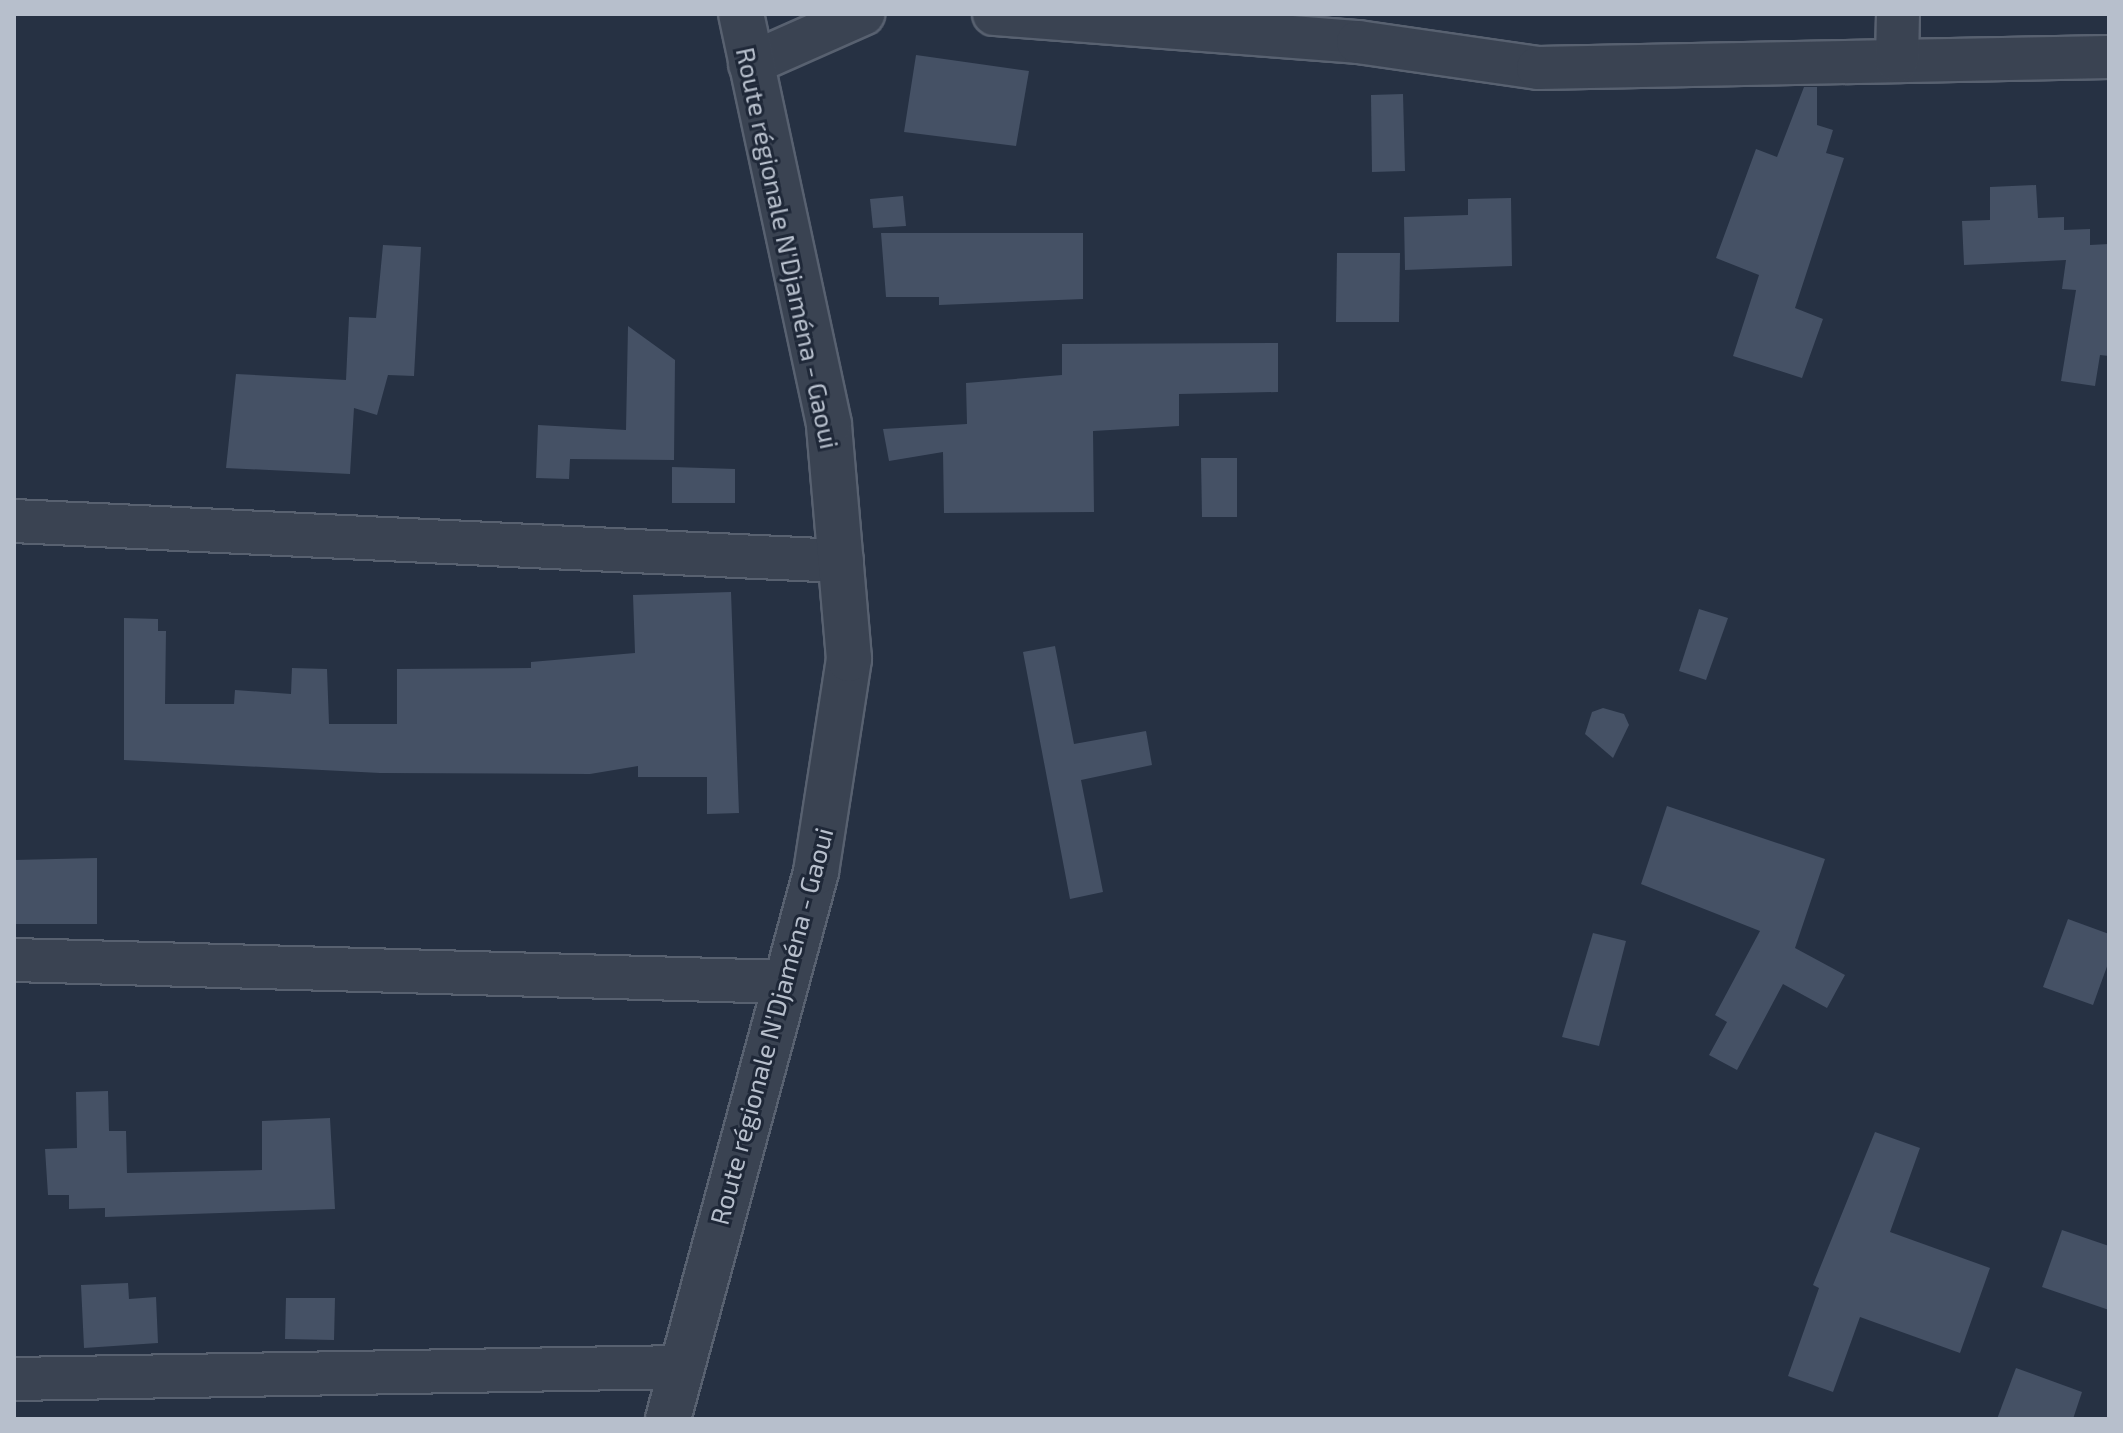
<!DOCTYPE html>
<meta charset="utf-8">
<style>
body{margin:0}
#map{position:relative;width:2123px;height:1433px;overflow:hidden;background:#263143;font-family:"Exo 2",sans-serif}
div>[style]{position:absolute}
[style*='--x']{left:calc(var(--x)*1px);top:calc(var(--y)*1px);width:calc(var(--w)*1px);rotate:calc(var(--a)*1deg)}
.building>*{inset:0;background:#455165}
.roads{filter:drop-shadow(2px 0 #586170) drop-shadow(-2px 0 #586170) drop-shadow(0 2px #586170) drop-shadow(0 -2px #586170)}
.minor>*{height:42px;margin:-21px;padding:0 21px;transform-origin:21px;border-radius:21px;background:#3a4352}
.tertiary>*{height:44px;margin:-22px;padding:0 22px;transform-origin:22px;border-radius:22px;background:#3a4352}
span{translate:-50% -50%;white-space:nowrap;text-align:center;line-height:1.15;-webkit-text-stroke:6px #1f2838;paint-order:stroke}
.street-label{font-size:26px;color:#b7bfcc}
.frame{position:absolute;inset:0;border:16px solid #b7bfcc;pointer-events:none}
</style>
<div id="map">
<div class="building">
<div style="clip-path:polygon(916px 55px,1029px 71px,1016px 146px,904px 132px)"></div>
<div style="clip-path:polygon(1804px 87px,1817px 87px,1817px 125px,1833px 130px,1826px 153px,1844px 158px,1795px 308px,1823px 319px,1802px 378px,1733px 356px,1759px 275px,1716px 258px,1756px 149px,1777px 157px)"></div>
<div style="clip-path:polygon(1403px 94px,1405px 171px,1372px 172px,1371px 95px)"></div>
<div style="clip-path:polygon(2036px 185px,2038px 218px,2064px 217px,2064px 230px,2090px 229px,2090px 245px,2109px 244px,2109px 356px,2100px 355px,2095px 386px,2061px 381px,2076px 290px,2062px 289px,2066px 260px,1964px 265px,1962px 221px,1990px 220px,1990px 187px)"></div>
<div style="clip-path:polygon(903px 196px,906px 226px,873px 228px,870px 199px)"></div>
<div style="clip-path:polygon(1511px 198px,1512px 266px,1405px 270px,1404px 217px,1468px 215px,1468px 199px)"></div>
<div style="clip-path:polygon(881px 233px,1083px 233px,1083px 299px,939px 305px,939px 297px,886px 297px)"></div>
<div style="clip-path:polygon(383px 245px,421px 247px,414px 376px,388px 375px,377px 415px,354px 408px,350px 474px,226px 468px,236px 374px,346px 380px,349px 317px,376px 318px)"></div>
<div style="clip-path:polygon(1337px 253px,1400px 253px,1399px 322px,1336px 322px)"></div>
<div style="clip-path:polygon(628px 326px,675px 360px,674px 460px,570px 459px,569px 479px,536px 478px,538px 425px,626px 430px)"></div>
<div style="clip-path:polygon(1278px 343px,1278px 392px,1179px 394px,1179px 426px,1093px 431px,1094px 512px,944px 513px,943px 452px,889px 461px,883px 429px,967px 424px,966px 383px,1062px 375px,1062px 344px)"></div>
<div style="clip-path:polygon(1201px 458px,1237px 458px,1237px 517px,1202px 517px)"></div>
<div style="clip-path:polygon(672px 467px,735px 469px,735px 503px,672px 503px)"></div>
<div style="clip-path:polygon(731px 592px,739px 813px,707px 814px,707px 777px,638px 777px,638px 766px,590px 774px,380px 773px,124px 760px,124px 618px,158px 619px,158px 631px,166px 631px,165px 704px,234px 704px,235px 690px,291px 694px,292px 668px,327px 669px,329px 724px,397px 724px,397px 669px,531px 668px,531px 662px,635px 653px,633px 595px)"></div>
<div style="clip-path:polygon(1699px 609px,1728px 618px,1706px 680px,1679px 671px)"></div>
<div style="clip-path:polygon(1055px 646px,1074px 744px,1146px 731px,1152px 765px,1081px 780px,1103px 892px,1070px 899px,1023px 652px)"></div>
<div style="clip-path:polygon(1603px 708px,1624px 714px,1629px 725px,1613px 758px,1585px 734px,1592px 712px)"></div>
<div style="clip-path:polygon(1667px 806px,1825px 859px,1795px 948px,1845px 975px,1827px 1008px,1783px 984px,1737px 1070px,1709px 1055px,1727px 1022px,1715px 1015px,1760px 931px,1641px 884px)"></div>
<div style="clip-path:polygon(97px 858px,97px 924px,14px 924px,14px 860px)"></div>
<div style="clip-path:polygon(2068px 919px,2109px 934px,2109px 961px,2093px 1005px,2043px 987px)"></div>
<div style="clip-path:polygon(1593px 933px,1626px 941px,1599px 1046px,1562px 1037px)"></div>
<div style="clip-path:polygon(108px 1091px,109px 1131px,126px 1131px,127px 1173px,262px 1170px,262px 1121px,330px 1118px,335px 1209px,105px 1217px,105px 1208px,69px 1209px,69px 1195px,48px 1195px,45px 1149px,77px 1148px,76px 1092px)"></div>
<div style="clip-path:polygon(1875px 1132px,1920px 1148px,1890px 1232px,1990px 1268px,1960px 1353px,1860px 1317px,1833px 1392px,1788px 1376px,1819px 1288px,1813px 1285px)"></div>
<div style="clip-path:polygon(2062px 1230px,2109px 1246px,2109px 1310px,2042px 1287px)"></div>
<div style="clip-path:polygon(128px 1283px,129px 1299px,156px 1297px,158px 1343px,84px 1348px,81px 1285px)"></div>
<div style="clip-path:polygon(286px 1298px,335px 1298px,334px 1340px,285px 1339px)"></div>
<div style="clip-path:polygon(2016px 1368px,2082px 1392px,2073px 1419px,1997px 1419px)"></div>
</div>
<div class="roads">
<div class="minor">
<div style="--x:994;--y:14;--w:365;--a:4.4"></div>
<div style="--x:1358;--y:42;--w:182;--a:8.2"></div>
<div style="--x:1538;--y:68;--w:571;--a:-1.1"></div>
<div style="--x:1897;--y:61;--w:47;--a:-88.8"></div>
<div style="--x:750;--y:64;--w:124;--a:-23.9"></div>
<div style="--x:14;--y:521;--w:829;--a:2.77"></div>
<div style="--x:14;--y:960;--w:773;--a:1.63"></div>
<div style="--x:14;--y:1379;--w:666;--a:-1.03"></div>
</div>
<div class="tertiary">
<div style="--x:668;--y:1419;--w:567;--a:-74.86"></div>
<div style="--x:816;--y:872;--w:216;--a:-81.2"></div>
<div style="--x:849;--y:659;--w:236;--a:-94.9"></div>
<div style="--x:829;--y:424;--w:419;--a:-102.1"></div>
</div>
</div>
<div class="street-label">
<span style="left:788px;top:248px;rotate:78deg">Route régionale N'Djaména - Gaoui</span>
<span style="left:771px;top:1026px;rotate:-75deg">Route régionale N'Djaména - Gaoui</span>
</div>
<div class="frame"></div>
</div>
